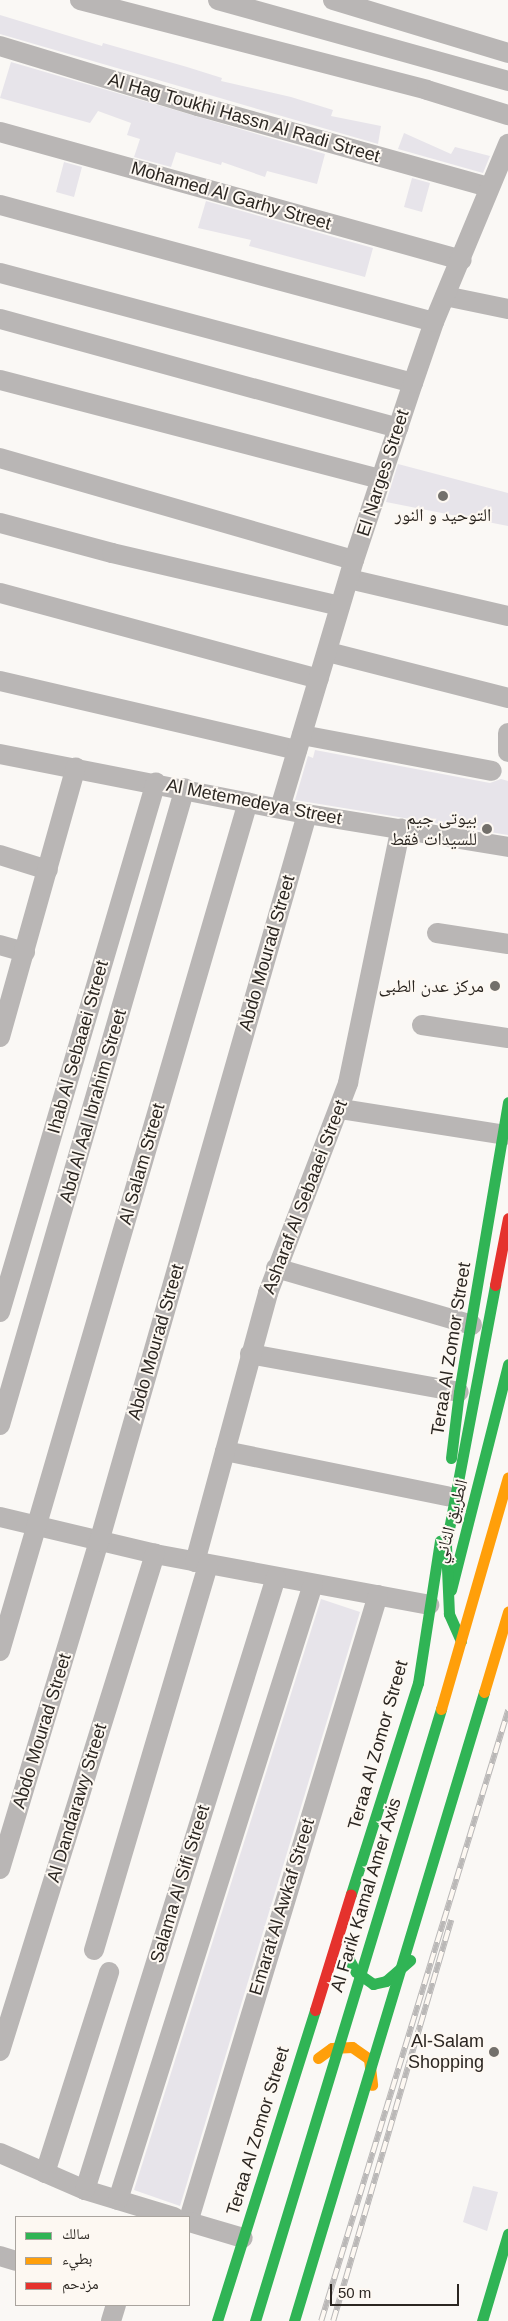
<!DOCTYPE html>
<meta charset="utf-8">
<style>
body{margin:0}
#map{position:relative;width:508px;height:2321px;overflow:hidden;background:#faf8f5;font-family:Helvetica,"Noto Naskh Arabic",sans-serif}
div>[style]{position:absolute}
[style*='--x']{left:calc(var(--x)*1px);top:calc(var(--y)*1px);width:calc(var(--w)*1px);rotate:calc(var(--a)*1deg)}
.building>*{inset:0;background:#e7e4ea}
.street>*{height:20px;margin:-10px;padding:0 10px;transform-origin:10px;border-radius:10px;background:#b9b6b5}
.fast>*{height:11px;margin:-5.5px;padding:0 5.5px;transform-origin:5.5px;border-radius:5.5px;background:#30b455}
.slow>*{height:11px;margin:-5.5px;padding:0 5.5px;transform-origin:5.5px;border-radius:5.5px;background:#ff9f0a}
.jam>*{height:11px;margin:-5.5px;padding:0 5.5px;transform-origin:5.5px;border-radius:5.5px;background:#e5322d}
.rail>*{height:5.5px;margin-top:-2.75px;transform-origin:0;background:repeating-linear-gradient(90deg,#fdf8f2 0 11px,#bab8b7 0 22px);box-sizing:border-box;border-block:1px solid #bab8b7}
.fast-bridge>*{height:11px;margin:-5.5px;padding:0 5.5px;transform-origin:5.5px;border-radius:5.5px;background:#30b455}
.slow-bridge>*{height:11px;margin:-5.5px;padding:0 5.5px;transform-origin:5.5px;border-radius:5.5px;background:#ff9f0a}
.jam-bridge>*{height:11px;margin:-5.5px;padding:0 5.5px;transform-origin:5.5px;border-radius:5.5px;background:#e5322d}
.dots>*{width:14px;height:14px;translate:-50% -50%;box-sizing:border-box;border:2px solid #fdf8f2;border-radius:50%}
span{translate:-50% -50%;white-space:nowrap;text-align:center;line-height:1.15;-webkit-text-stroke:4px #fdf8f2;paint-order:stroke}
.street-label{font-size:18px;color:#2b2621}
.poi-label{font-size:18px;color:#2b2621}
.right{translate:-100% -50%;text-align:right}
.legend{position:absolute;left:15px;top:2216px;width:175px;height:90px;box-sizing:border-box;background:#fdf8f2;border:1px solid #a9a49e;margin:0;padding:6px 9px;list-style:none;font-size:15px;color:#2b2621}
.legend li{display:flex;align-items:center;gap:10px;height:25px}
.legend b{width:25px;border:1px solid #a9a49e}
.scale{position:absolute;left:330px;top:2284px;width:129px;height:22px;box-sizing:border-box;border:2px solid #2b2621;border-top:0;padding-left:6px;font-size:15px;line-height:18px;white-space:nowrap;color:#2b2621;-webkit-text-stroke:4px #fdf8f2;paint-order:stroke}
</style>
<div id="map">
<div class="building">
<div style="clip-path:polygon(0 15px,102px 46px,103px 43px,187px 67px,222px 78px,221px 81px,291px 97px,333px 110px,331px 116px,381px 126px,378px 144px,0 34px)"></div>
<div style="clip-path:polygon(11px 62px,325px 154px,317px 184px,267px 171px,265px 177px,222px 162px,221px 165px,176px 152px,171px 167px,134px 157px,140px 139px,127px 135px,131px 123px,98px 111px,90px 123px,0 98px)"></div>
<div style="clip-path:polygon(404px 133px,451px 154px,455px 147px,490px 156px,483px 173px,398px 149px)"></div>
<div style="clip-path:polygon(64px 162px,82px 167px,74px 197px,56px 192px)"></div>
<div style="clip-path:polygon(412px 178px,430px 183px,422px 212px,404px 207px)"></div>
<div style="clip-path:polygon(206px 201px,373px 248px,365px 277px,249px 246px,251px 240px,198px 228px)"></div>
<div style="clip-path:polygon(398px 464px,508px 493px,508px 526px,386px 502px)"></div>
<div style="clip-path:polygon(315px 750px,490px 783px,501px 779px,508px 781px,508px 835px,295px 800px,308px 756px,313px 758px)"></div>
<div style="clip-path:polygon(321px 1599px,360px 1612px,180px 2206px,134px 2190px)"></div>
<div style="clip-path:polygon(473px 2186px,498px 2192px,487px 2231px,463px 2222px)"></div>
</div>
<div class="street">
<div style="--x:80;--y:0;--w:358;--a:14.5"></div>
<div style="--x:427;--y:90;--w:85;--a:17.2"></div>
<div style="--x:218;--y:0;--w:301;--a:15.6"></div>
<div style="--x:333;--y:0;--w:183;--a:16.8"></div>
<div style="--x:0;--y:46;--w:207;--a:16.9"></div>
<div style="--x:198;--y:106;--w:302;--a:15.6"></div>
<div style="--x:0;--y:132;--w:479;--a:15.5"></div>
<div style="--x:0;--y:205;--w:449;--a:15.1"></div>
<div style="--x:0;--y:273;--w:427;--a:14.9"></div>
<div style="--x:445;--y:296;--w:64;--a:11.7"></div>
<div style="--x:0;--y:319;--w:413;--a:15.3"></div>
<div style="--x:0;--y:380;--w:394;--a:14.6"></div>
<div style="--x:0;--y:458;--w:368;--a:16.1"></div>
<div style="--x:0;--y:523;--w:116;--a:15"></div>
<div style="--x:112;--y:553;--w:234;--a:13.1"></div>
<div style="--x:349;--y:579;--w:163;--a:13.1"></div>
<div style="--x:0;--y:593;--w:330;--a:15.1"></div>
<div style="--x:328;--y:652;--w:186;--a:14.3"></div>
<div style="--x:0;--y:681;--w:305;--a:13.1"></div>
<div style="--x:508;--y:733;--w:19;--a:90"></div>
<div style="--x:302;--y:735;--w:193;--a:10.7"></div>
<div style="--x:0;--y:754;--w:313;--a:11.1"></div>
<div style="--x:307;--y:814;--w:204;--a:9.3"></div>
<div style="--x:280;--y:808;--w:259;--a:-73.4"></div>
<div style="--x:354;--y:560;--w:187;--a:-71.6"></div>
<div style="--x:413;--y:383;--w:65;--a:-71"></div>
<div style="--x:434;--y:322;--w:193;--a:-67.4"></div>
<div style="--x:0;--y:855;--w:50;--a:17.4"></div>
<div style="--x:437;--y:933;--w:72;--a:8.8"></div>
<div style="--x:0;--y:945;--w:26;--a:16"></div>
<div style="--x:422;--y:1025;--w:87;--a:8.6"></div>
<div style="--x:0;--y:1037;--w:280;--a:-74.3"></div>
<div style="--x:341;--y:1109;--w:166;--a:9"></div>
<div style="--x:276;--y:1268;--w:204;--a:16.2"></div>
<div style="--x:0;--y:1312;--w:552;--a:-73.6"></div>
<div style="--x:250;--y:1354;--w:212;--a:10.3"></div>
<div style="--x:0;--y:1425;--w:663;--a:-73.81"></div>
<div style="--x:225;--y:1451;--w:227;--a:11.5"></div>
<div style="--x:0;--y:1517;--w:159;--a:13.4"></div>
<div style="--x:155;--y:1554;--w:279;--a:10.5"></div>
<div style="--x:195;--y:1562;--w:279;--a:-74.8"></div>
<div style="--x:268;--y:1293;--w:225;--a:-69.1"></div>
<div style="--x:348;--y:1083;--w:260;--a:-78.3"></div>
<div style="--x:0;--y:1651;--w:884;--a:-73.72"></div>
<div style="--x:0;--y:1869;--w:342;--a:-73.2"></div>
<div style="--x:99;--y:1542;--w:757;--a:-74.05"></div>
<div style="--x:94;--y:1950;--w:402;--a:-73.5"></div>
<div style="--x:0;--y:2051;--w:521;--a:-72.68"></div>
<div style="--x:0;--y:2153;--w:93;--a:23.5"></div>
<div style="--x:85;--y:2190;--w:93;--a:16.9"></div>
<div style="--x:45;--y:2173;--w:211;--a:-72.3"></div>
<div style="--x:85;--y:2190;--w:642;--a:-72.69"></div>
<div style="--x:118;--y:2200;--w:646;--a:-72.43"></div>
<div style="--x:189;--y:2219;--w:652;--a:-73.15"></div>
<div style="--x:189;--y:2222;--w:56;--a:16.5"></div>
<div style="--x:0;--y:2256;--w:17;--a:17"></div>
<div style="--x:111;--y:2321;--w:17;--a:-73"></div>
</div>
<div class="fast">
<div style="--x:451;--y:1458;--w:66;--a:-83.1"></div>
<div style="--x:459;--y:1392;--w:294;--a:-80.4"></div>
<div style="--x:451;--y:1590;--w:233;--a:-75.8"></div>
<div style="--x:351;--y:1894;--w:221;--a:-72.4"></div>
<div style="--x:418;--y:1683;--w:144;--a:-81.2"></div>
<div style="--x:347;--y:1956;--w:18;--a:61"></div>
<div style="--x:356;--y:1972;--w:21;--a:35"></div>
<div style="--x:373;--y:1984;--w:13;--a:-13"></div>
<div style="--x:386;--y:1981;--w:32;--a:-41"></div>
<div style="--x:217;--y:2321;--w:326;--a:-72.5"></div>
<div style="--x:482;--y:2321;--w:91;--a:-73.4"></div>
</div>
<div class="slow">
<div style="--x:318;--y:2058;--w:17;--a:-36"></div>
<div style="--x:332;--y:2048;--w:20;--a:-3"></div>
<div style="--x:352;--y:2047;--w:21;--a:35"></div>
<div style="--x:369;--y:2059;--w:26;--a:83"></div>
</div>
<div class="jam">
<div style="--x:315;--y:2010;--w:121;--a:-72.8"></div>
</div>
<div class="rail">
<div style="--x:321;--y:2321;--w:639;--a:-72.98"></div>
<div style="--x:333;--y:2321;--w:418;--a:-73.6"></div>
</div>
<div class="fast-bridge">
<div style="--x:461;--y:1641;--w:30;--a:-114"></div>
<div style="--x:449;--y:1614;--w:69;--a:-92.5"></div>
<div style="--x:446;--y:1545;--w:265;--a:-79.3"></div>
<div style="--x:255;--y:2321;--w:640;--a:-73.09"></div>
<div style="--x:294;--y:2321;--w:657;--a:-73.19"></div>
</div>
<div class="slow-bridge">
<div style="--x:484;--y:1692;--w:84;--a:-73.3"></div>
<div style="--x:441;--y:1709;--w:241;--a:-73.9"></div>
</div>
<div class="jam-bridge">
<div style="--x:495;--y:1285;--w:68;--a:-79"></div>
</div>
<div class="dots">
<div style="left:443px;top:496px;background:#73706b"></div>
<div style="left:487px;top:829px;background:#73706b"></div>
<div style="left:495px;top:986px;background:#73706b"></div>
<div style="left:494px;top:2052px;background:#73706b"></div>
</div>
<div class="street-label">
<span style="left:244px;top:118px;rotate:16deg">Al Hag Toukhi Hassn Al Radi Street</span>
<span style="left:231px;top:196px;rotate:16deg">Mohamed Al Garhy Street</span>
<span style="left:383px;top:473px;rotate:-72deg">El Narges Street</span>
<span style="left:254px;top:802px;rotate:11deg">Al Metemedeya Street</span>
<span style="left:267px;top:953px;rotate:-74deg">Abdo Mourad Street</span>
<span style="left:78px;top:1047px;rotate:-74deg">Ihab Al Sebaaei Street</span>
<span style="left:93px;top:1106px;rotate:-74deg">Abd Al Aal Ibrahim Street</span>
<span style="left:142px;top:1164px;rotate:-74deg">Al Salam Street</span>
<span style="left:305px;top:1197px;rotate:-69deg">Asharaf Al Sebaaei Street</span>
<span style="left:156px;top:1342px;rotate:-74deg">Abdo Mourad Street</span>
<span style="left:451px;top:1349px;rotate:-81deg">Teraa Al Zomor Street</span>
<span style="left:451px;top:1521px;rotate:-75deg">الطريق الثاني</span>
<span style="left:42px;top:1731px;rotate:-73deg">Abdo Mourad Street</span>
<span style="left:378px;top:1745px;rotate:-74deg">Teraa Al Zomor Street</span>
<span style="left:77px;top:1803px;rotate:-73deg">Al Dandarawy Street</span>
<span style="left:180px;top:1884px;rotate:-73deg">Salama Al Sifi Street</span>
<span style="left:366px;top:1895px;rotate:-73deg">Al Farik Kamal Amer Axis</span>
<span style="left:282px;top:1907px;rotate:-73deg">Emarat Al Awkaf Street</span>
<span style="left:258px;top:2131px;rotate:-73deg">Teraa Al Zomor Street</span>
</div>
<div class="poi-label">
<span style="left:443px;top:515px">التوحيد و النور</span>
<span class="right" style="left:477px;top:829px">بيوتى جيم<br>للسيدات فقط</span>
<span class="right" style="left:484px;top:986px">مركز عدن الطبى</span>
<span class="right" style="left:484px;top:2052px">Al-Salam<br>Shopping</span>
</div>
<ul class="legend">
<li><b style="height:6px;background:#30b455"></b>سالك</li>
<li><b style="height:6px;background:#ff9f0a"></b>بطيء</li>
<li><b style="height:6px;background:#e5322d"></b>مزدحم</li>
</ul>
<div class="scale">50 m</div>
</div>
